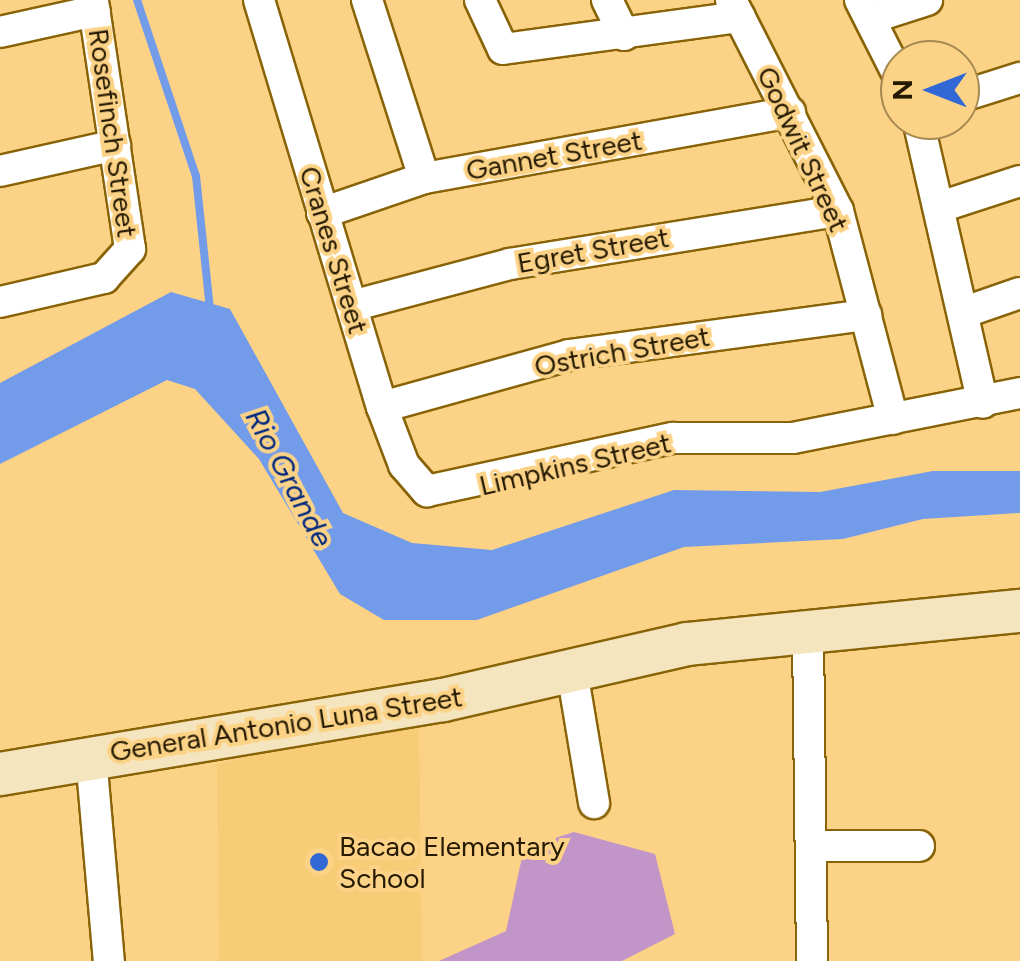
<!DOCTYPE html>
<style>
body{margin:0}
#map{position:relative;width:1020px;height:961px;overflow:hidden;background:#fcd386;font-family:Figtree,sans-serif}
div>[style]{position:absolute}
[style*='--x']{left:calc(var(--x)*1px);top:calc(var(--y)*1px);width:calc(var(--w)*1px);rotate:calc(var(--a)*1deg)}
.built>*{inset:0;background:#f8cb76}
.green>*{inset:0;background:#c295c8}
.water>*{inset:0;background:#729be9}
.stream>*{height:8px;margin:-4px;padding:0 4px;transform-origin:4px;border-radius:4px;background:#729be9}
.roads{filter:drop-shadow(2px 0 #886307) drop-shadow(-2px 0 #886307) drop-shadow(0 2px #886307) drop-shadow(0 -2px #886307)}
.street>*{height:30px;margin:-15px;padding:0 15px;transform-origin:15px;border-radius:15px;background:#fff}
.secondary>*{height:42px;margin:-21px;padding:0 21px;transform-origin:21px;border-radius:21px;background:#f5e5be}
.dots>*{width:28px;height:28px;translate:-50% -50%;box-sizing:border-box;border:5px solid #fcd386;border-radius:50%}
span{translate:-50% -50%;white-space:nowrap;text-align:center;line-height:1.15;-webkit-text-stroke:8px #fcd386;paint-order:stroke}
.street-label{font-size:28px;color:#251902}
.poi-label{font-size:28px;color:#251902}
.left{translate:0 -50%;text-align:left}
.water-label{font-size:30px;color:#002880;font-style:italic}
.north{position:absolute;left:880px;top:40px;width:100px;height:100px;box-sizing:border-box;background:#fcd386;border:2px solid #a68951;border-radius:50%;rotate:270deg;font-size:28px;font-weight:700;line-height:40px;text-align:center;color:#251902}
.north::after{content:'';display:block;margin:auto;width:35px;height:45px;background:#3168d6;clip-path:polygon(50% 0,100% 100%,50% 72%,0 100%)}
</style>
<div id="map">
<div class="built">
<div style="clip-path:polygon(419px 719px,422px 961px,219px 961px,217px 764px)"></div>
</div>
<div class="green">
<div style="clip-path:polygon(574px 832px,655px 854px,675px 934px,622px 961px,439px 961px,506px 931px,524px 848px)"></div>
</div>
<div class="water">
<div style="clip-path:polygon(171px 292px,230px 309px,343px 513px,412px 543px,492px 550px,674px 490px,820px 492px,933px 471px,1020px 471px,1020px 513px,923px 519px,843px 539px,684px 547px,477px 620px,384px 620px,340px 594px,259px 459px,195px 389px,167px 380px,0 464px,0 383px)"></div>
</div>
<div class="stream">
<div style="--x:137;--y:0;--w:186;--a:71.5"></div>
<div style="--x:196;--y:176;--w:135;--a:84"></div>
</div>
<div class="roads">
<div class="street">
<div style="--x:259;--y:0;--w:425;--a:73.2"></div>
<div style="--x:382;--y:407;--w:62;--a:69.2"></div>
<div style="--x:404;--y:465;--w:35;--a:49"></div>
<div style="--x:427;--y:491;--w:252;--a:-12.2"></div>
<div style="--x:673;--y:438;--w:120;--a:0"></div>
<div style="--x:793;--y:438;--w:231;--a:-11.2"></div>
<div style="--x:367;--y:0;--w:187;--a:72.2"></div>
<div style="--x:480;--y:0;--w:54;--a:64.9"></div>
<div style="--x:503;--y:49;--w:239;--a:-7.7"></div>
<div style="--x:607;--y:0;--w:39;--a:64"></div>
<div style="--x:731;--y:0;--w:237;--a:63.1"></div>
<div style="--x:838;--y:211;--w:215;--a:75.2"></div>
<div style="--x:860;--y:0;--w:89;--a:63.1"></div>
<div style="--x:871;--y:18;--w:59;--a:-17.8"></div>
<div style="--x:0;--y:32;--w:97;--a:-12.5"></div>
<div style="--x:960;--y:97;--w:63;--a:-17.6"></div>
<div style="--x:918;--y:120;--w:290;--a:77.1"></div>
<div style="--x:0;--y:171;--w:118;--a:-12.7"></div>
<div style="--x:940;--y:207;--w:84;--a:-18"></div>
<div style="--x:322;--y:213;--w:108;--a:-18.9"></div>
<div style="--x:424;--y:178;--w:372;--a:-10.2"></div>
<div style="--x:0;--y:302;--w:107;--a:-13"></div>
<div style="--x:104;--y:278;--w:39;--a:-48"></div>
<div style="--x:130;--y:249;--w:252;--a:-98.5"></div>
<div style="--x:352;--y:306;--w:163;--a:-14.9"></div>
<div style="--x:510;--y:264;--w:332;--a:-9.2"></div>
<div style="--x:965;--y:312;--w:58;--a:-19.1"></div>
<div style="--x:382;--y:407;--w:194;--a:-15.5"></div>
<div style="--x:569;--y:355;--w:300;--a:-7.7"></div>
<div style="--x:808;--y:634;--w:327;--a:89.3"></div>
<div style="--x:572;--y:671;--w:134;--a:80.5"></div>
<div style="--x:91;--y:757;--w:205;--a:85"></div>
<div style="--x:811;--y:846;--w:108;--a:0"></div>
</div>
<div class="secondary">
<div style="--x:0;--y:774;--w:449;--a:-9.5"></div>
<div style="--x:443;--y:700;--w:250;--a:-12.9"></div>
<div style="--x:687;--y:644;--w:335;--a:-5.7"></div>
</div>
</div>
<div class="dots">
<div style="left:319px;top:862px;background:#3168d6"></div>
</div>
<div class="street-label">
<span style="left:113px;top:133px;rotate:82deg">Rosefinch Street</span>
<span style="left:803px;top:149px;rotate:65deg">Godwit Street</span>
<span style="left:554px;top:155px;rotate:-10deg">Gannet Street</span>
<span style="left:334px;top:250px;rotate:73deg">Cranes Street</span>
<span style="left:593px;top:250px;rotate:-10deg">Egret Street</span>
<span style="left:622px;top:351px;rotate:-10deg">Ostrich Street</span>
<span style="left:575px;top:464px;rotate:-13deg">Limpkins Street</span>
<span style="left:286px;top:724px;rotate:-9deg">General Antonio Luna Street</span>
</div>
<div class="poi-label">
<span class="left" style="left:339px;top:862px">Bacao Elementary<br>School</span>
</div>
<div class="water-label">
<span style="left:289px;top:478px;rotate:62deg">Rio Grande</span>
</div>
<div class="north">N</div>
</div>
